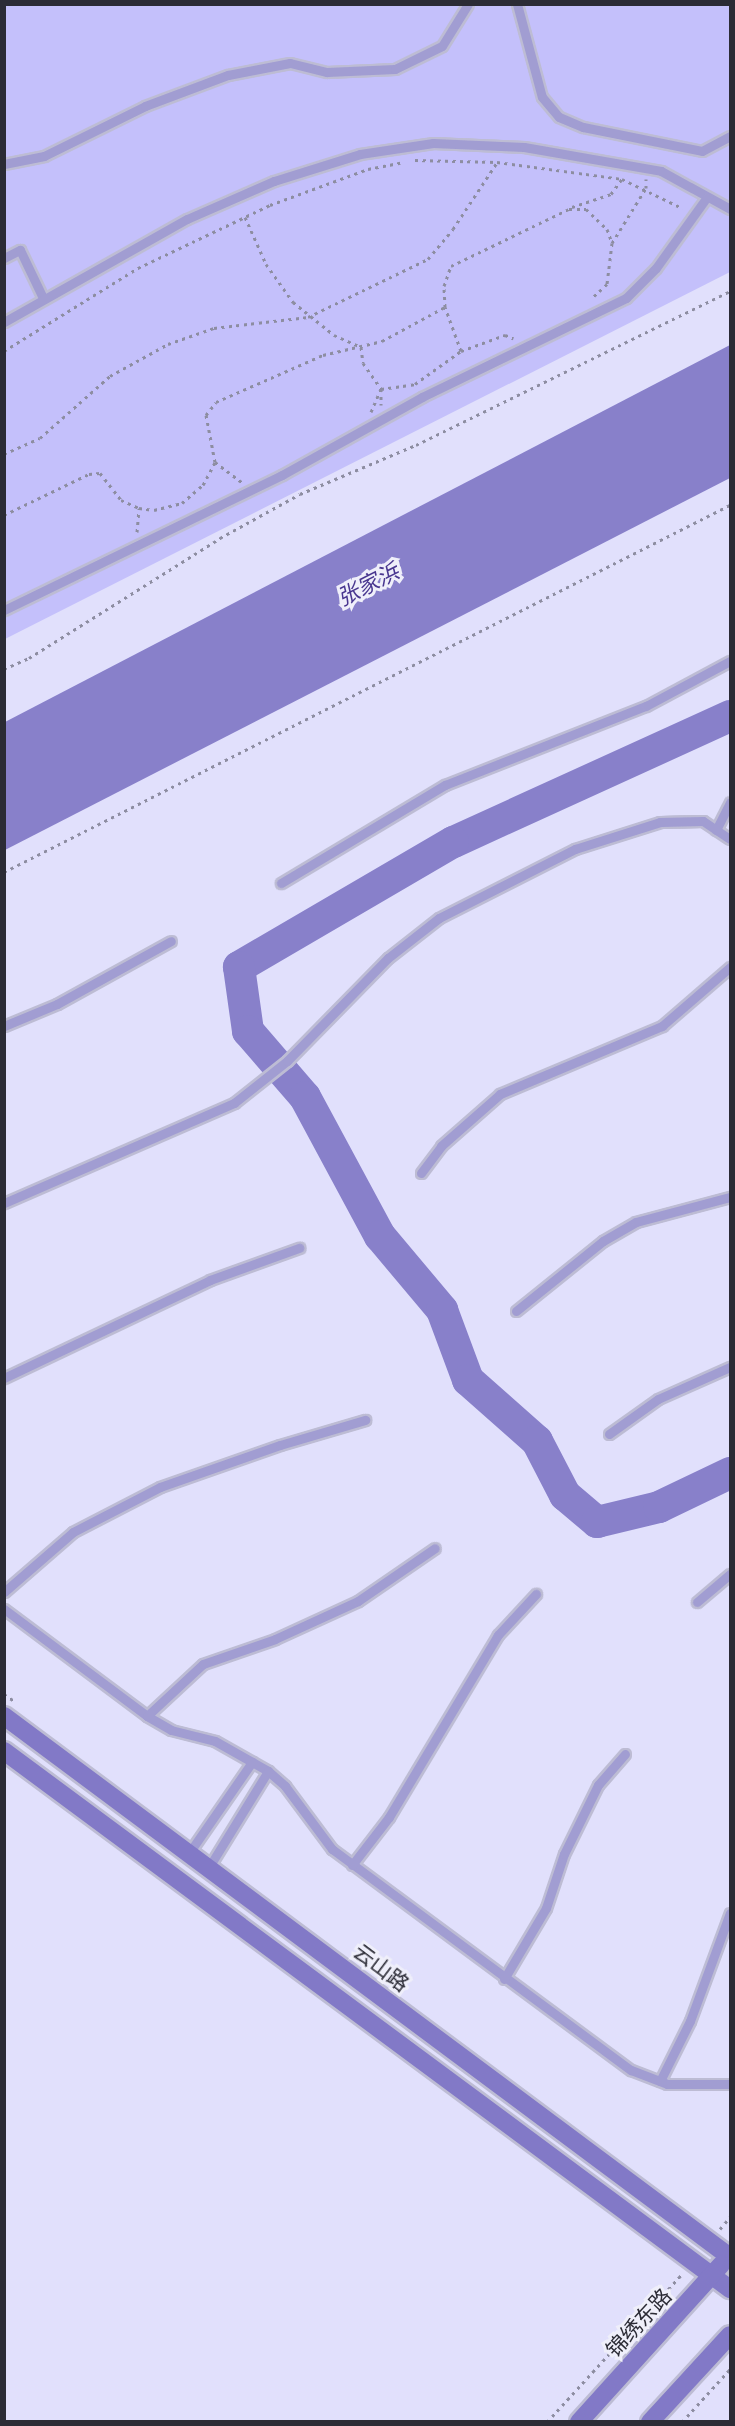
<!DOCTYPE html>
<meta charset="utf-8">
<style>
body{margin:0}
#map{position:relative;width:735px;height:2426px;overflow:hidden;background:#e1e0fc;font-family:"Public Sans","Noto Sans SC",sans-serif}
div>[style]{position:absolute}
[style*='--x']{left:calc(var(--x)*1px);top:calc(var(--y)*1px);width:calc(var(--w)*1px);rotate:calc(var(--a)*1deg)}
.green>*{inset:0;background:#c4c0fb}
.water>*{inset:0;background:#8880ca}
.river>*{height:32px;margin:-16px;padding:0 16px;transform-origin:16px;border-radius:16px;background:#8880ca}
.path>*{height:3px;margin-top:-1.5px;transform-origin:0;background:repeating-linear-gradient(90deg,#8d8da1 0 3px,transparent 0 7.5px)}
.roads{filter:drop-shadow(2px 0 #bdbcd4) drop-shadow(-2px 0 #bdbcd4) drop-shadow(0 2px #bdbcd4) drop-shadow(0 -2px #bdbcd4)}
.lane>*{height:9px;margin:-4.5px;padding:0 4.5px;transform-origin:4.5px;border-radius:4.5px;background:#a19dd2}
.secondary>*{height:18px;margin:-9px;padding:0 9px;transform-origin:9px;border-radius:9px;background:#8279c7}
span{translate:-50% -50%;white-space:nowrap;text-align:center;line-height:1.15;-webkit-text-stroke:6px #efeffa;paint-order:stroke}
.street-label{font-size:21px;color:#2b2b35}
.water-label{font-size:22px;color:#493790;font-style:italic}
.frame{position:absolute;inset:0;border:6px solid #2b2b35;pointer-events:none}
</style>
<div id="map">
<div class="green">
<div style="clip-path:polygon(5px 5px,730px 5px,730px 272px,5px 639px)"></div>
</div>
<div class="water">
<div style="clip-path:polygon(730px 345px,730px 478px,5px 850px,5px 722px)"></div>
</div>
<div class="river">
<div style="--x:730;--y:716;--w:304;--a:155.5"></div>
<div style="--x:453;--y:842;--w:248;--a:149.7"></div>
<div style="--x:239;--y:967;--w:65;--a:82"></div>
<div style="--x:248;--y:1031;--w:87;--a:49.2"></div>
<div style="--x:305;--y:1097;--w:158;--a:61.7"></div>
<div style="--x:380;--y:1236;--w:97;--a:50"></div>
<div style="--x:442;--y:1310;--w:75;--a:69.6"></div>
<div style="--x:468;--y:1380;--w:92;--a:41.5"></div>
<div style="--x:537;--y:1441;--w:61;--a:62.6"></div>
<div style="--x:565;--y:1495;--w:42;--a:40.2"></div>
<div style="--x:597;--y:1522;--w:64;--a:-13.6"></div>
<div style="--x:659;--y:1507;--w:79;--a:-25.6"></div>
</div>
<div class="path">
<div style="--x:415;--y:160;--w:82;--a:1.4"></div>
<div style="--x:497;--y:162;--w:126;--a:7.7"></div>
<div style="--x:622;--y:179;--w:67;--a:25.8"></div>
<div style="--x:572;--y:207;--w:41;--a:-18.4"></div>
<div style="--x:611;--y:194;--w:19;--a:-54"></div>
<div style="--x:245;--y:217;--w:51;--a:65.9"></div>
<div style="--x:266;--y:264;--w:47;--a:54.6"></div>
<div style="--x:293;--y:302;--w:53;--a:38.8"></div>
<div style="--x:334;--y:335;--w:30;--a:24"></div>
<div style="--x:361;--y:347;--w:16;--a:83"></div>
<div style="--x:363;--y:363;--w:32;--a:55"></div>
<div style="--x:381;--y:389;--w:16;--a:90"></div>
<div style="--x:612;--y:243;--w:65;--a:-58.3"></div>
<div style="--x:646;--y:188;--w:9;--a:-90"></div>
<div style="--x:4;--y:351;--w:158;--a:-31.8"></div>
<div style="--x:138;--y:268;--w:146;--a:-25.5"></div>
<div style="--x:270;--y:205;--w:104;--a:-20.2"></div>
<div style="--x:368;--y:169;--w:33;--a:-11"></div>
<div style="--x:461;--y:351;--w:47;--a:-110"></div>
<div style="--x:445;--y:307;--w:21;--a:-93"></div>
<div style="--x:444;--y:286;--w:21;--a:-71"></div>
<div style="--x:451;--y:266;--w:131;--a:-25.8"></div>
<div style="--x:569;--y:209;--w:17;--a:0"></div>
<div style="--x:586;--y:209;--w:29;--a:44"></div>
<div style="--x:607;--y:229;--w:15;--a:70"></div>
<div style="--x:612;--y:243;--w:41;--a:97"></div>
<div style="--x:607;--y:284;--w:22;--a:137"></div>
<div style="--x:371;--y:412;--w:25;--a:-67"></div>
<div style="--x:381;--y:389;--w:34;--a:-8"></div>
<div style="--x:415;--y:384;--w:57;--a:-35.7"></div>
<div style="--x:461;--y:351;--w:47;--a:-20"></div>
<div style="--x:505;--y:335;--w:9;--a:21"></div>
<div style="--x:4;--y:454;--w:39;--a:-24"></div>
<div style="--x:40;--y:438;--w:94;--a:-41.5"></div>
<div style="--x:110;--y:376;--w:66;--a:-28.9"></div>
<div style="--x:168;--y:344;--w:49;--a:-19.2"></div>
<div style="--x:214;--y:328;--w:95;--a:-6.7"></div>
<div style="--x:308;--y:317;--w:133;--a:-25.8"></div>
<div style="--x:428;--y:259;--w:39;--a:-50"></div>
<div style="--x:453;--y:229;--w:82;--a:-56.5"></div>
<div style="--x:215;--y:462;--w:34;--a:37"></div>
<div style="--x:4;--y:515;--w:94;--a:-25.8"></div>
<div style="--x:89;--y:474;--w:11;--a:-5"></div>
<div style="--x:100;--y:473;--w:34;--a:52"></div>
<div style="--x:121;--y:500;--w:20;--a:24"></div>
<div style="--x:139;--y:508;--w:15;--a:8"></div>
<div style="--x:154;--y:510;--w:29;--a:-14"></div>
<div style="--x:182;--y:503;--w:28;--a:-41"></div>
<div style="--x:203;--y:485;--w:26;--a:-62"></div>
<div style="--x:215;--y:462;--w:48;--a:-100.8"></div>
<div style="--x:206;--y:415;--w:16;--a:-52"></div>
<div style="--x:216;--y:402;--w:117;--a:-23.7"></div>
<div style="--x:323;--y:355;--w:61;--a:-13.3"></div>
<div style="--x:382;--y:341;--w:72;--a:-28.4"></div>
<div style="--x:137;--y:532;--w:24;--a:-85"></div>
<div style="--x:4;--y:669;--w:27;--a:-24"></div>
<div style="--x:29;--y:658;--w:226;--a:-32.1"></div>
<div style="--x:220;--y:538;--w:91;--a:-28.8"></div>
<div style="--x:300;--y:494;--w:126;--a:-22.9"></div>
<div style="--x:416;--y:445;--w:350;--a:-26.1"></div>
<div style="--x:4;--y:872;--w:813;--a:-26.82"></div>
<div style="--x:4;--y:1694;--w:11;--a:34"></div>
<div style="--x:720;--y:2229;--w:16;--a:-50"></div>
<div style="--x:547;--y:2422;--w:202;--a:-47.6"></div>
<div style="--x:682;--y:2422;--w:72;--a:-47.8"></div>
</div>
<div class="roads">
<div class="lane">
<div style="--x:517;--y:4;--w:96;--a:75"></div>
<div style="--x:542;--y:97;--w:26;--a:50"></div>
<div style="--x:559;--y:117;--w:26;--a:23"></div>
<div style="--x:583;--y:127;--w:121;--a:11.4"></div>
<div style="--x:702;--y:151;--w:32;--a:-28"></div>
<div style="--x:4;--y:164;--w:41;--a:-11.3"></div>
<div style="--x:44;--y:156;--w:113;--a:-26.3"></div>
<div style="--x:145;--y:106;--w:89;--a:-20.5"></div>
<div style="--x:228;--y:75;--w:63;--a:-11"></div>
<div style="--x:290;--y:63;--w:38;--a:14"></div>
<div style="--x:327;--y:72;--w:68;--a:-2.5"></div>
<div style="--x:395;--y:69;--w:52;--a:-26.1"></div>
<div style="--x:442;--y:46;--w:49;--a:-58.2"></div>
<div style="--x:4;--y:258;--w:18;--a:-27"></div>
<div style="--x:20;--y:250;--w:53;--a:64.4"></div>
<div style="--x:4;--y:322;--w:210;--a:-29.4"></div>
<div style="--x:187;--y:219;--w:95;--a:-23.6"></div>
<div style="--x:274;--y:181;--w:90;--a:-17.4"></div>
<div style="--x:360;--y:154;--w:74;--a:-8.6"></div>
<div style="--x:433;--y:143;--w:91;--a:2.5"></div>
<div style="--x:524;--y:147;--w:139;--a:9.9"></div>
<div style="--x:661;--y:171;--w:79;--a:28.8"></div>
<div style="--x:4;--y:610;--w:309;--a:-25.9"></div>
<div style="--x:282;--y:475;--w:160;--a:-29.1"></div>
<div style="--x:422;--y:397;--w:227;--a:-25.9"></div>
<div style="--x:626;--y:298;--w:42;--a:-45"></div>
<div style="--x:656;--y:268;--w:87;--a:-54.3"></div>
<div style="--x:716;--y:830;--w:31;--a:-63"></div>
<div style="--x:281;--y:883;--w:191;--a:-30.9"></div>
<div style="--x:445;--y:785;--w:216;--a:-21.5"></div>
<div style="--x:646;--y:706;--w:95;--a:-28.2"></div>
<div style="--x:4;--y:1026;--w:57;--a:-22.5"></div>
<div style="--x:57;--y:1004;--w:130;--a:-28.9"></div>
<div style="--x:421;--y:1173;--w:34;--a:-53"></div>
<div style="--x:441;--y:1146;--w:79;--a:-41.4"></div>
<div style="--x:500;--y:1094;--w:176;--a:-22.8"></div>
<div style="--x:662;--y:1026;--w:90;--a:-40.9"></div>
<div style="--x:4;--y:1203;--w:251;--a:-23.5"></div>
<div style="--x:234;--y:1103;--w:68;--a:-38.4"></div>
<div style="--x:287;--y:1061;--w:144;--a:-45.6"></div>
<div style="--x:388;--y:958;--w:65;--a:-38.1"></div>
<div style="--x:439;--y:918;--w:153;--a:-26.9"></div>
<div style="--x:575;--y:849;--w:89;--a:-17.6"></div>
<div style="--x:660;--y:822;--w:43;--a:-1.3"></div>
<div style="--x:703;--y:821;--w:32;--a:34"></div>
<div style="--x:516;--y:1311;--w:112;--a:-38.8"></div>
<div style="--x:603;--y:1241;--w:38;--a:-30"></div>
<div style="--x:636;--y:1222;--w:97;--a:-14.9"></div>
<div style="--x:4;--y:1378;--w:228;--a:-25.4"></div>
<div style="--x:210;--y:1280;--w:95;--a:-19.8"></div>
<div style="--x:609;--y:1434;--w:60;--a:-35.5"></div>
<div style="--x:658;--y:1399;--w:79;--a:-24"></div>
<div style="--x:4;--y:1592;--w:91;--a:-41"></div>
<div style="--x:73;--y:1532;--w:98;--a:-27.3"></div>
<div style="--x:160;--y:1487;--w:127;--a:-19.3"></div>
<div style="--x:280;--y:1445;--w:89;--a:-16.4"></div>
<div style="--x:697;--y:1602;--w:43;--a:-40.3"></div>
<div style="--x:4;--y:1609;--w:179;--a:36.8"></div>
<div style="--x:147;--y:1716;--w:28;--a:30"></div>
<div style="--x:171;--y:1730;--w:45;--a:14"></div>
<div style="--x:215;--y:1741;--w:61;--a:29.5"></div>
<div style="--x:268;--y:1771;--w:23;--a:41"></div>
<div style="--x:285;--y:1786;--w:79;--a:53.3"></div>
<div style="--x:332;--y:1849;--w:372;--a:36.5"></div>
<div style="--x:631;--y:2070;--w:39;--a:21"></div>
<div style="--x:667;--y:2084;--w:63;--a:0"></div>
<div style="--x:147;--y:1716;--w:76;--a:-42.9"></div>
<div style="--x:203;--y:1664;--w:76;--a:-19.1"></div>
<div style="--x:275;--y:1639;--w:91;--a:-24.6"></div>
<div style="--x:358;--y:1601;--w:93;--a:-34.5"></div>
<div style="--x:189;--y:1853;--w:111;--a:-55.3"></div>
<div style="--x:352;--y:1865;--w:61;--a:-52.4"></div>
<div style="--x:389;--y:1817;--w:212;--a:-59.1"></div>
<div style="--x:498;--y:1635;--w:56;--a:-47.2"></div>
<div style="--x:209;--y:1867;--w:113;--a:-58.4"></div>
<div style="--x:504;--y:1979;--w:82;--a:-59.4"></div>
<div style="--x:546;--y:1908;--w:57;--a:-71.6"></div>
<div style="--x:564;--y:1854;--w:77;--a:-63.8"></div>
<div style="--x:598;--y:1785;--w:41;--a:-48.9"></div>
<div style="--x:660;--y:2081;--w:67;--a:-63.4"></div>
<div style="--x:690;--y:2021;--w:115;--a:-69.7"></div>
</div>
<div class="secondary">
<div style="--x:4;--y:1716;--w:905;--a:36.69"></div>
<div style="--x:4;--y:1751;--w:904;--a:36.54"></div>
<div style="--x:579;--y:2422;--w:212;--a:-47.9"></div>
<div style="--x:650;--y:2422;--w:118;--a:-47.4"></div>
</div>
</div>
<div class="street-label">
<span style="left:381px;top:1968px;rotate:37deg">云山路</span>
<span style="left:639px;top:2323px;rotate:-47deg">锦绣东路</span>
</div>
<div class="water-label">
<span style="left:368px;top:585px;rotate:-27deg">张家浜</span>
</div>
<div class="frame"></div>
</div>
